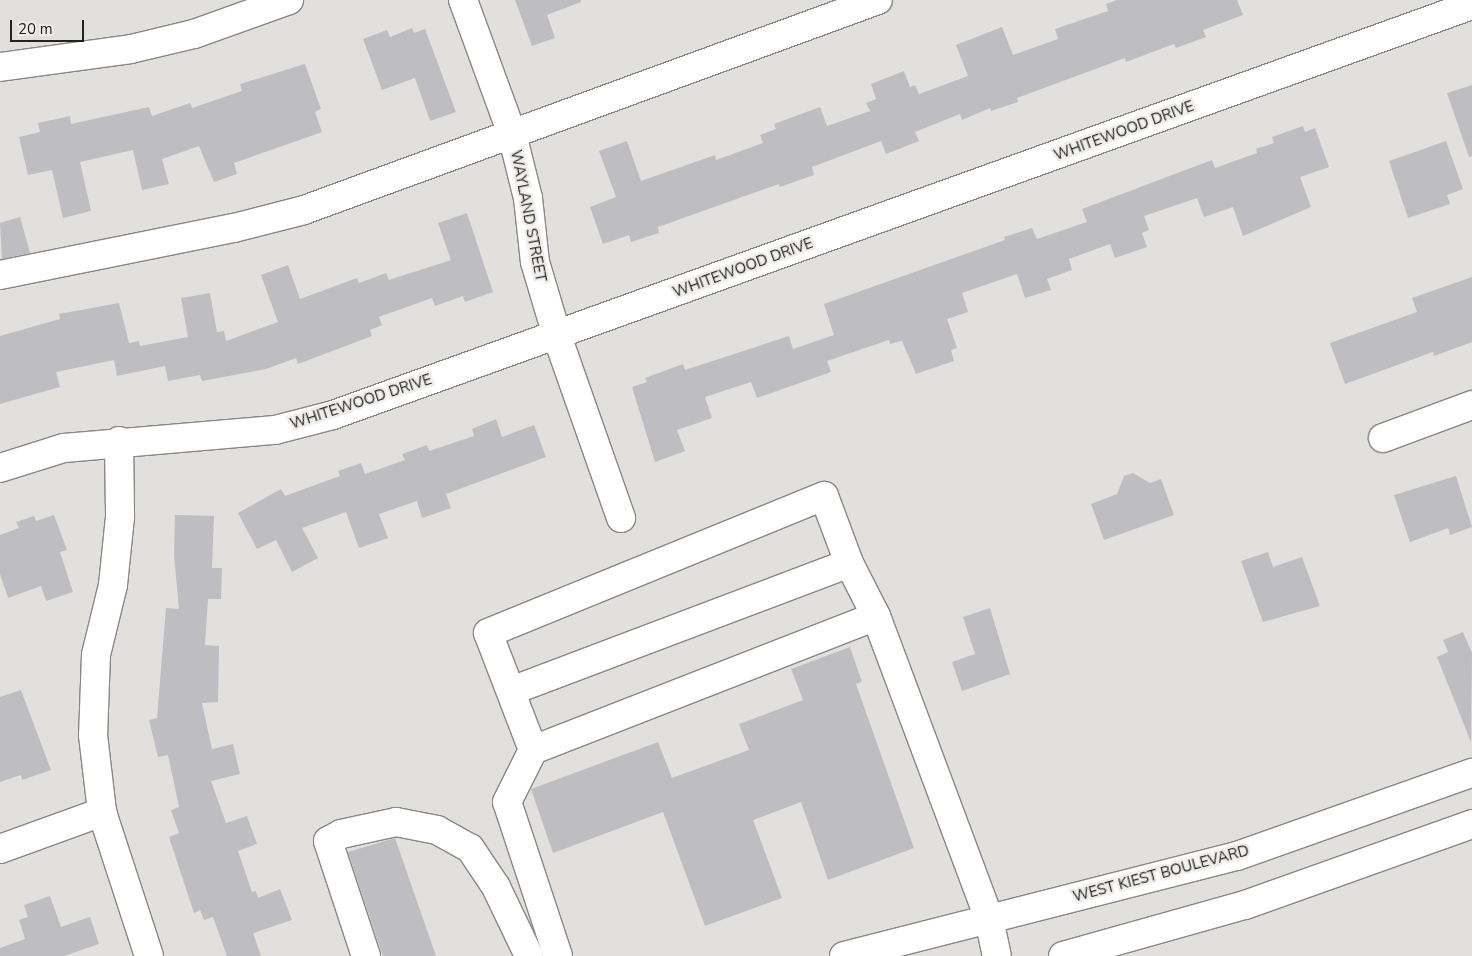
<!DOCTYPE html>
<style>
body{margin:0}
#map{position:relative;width:1472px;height:956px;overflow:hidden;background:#e2e0dd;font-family:"Nunito Sans",sans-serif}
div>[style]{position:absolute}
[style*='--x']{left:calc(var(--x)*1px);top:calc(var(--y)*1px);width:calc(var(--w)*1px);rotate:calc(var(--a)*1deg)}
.building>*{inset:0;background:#bebec2}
.roads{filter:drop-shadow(1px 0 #888784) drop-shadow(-1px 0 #888784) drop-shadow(0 1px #888784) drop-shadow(0 -1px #888784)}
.minor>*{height:28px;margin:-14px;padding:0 14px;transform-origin:14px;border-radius:14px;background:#fff}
.major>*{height:28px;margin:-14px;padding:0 14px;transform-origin:14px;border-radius:14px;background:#fff}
span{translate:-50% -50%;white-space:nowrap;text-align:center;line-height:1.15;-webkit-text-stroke:5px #efedea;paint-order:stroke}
.street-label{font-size:15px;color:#232221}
.scale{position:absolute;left:10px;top:20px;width:74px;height:22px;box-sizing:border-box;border:2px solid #232221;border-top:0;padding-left:6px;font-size:15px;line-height:18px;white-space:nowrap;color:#232221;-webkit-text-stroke:4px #efedea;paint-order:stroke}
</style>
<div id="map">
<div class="building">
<div style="clip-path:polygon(515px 0,581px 0,581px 2px,547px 15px,555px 38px,532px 46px)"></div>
<div style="clip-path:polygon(1117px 0,1237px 0,1243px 15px,1203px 30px,1206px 37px,1176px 48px,1174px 44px,1126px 62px,1125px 58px,1017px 98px,1018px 102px,991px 111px,990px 108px,962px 120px,960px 114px,915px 132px,919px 141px,886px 154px,881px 141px,812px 167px,814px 175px,780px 187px,779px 184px,658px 227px,659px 233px,631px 242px,629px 235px,603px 244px,590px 207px,616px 197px,599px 151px,627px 141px,641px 181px,715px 155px,716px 160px,763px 143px,760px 135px,776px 129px,774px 124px,820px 107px,827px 126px,870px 111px,866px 103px,876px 99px,871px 84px,904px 71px,910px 87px,915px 85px,919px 94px,968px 76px,956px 45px,1002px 27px,1013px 55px,1058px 39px,1055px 29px,1108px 11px,1106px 4px)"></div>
<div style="clip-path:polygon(412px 28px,414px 33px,425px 29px,456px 112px,430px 121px,415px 78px,382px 90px,363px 39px,387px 30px,390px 37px)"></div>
<div style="clip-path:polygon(305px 64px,321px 109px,315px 112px,322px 132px,234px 163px,237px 174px,214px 182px,199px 146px,162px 159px,169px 184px,142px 190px,133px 150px,80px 162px,91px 211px,63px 218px,52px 170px,28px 175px,19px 137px,40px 132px,38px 123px,70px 116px,71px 124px,149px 107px,152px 116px,190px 103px,192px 108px,242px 91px,240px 84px)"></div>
<div style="clip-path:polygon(1472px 85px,1472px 156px,1469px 157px,1447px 93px)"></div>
<div style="clip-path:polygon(1303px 126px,1305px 132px,1315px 128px,1329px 167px,1300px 177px,1311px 207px,1243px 236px,1233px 207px,1204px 217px,1197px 198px,1144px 216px,1149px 230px,1142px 233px,1147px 247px,1115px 258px,1110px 244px,1069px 259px,1072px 270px,1047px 279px,1051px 290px,1025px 298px,1017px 274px,962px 293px,968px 312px,947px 319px,957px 348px,951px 350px,954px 361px,916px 374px,902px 341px,890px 344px,889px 340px,827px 361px,831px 372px,757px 398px,751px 382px,705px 397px,712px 418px,677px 430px,685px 451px,655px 462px,632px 387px,647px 382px,645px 378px,683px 364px,685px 370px,789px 336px,793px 349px,834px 335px,824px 304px,1005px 240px,1004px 237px,1032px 228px,1037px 239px,1087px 222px,1082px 209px,1212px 160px,1215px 168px,1257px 153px,1256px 149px,1274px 143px,1272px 137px)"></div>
<div style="clip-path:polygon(1446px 141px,1463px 189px,1447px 195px,1450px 204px,1408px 218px,1389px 161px)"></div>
<div style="clip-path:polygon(467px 213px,493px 292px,465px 302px,463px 296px,435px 306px,432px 298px,379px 317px,382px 325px,370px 330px,372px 336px,298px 364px,296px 358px,266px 369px,202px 381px,200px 375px,168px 381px,165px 366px,117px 376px,114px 360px,56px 372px,60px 387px,0 404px,0 336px,60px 319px,59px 314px,119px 303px,129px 343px,139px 341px,140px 346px,188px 337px,181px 298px,210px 293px,217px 332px,224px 331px,226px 341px,278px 322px,261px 275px,288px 265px,300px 299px,357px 278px,359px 283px,386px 273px,389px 280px,451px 260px,438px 223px)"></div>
<div style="clip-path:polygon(20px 217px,30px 253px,2px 259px,0 223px)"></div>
<div style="clip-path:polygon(1472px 277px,1472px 342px,1434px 356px,1433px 352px,1345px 384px,1330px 343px,1417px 312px,1412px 298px)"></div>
<div style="clip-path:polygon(496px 419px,502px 437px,534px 425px,546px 457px,446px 494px,451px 508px,422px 518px,417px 501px,379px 514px,388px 538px,359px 548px,346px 512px,302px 528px,318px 558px,292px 572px,276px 540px,257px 549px,238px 513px,281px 489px,285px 496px,340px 476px,338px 471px,361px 463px,365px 474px,405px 460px,402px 454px,427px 445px,429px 451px,474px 436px,472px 429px)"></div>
<div style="clip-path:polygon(1133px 473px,1150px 483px,1161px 479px,1174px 515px,1104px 540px,1091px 504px,1117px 494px,1124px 476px)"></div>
<div style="clip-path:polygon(1456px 476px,1472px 527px,1450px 535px,1448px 528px,1410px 542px,1394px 495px)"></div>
<div style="clip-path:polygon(54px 515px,67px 550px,60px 552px,73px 592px,46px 601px,41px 586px,8px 598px,0 574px,0 535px,19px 528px,16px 522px,34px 516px,36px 521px)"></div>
<div style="clip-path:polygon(175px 515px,214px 516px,212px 568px,222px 568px,221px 599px,208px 599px,205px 645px,219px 646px,218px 702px,202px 703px,212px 749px,233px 744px,240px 774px,211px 781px,226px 823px,247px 816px,257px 844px,238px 851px,252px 892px,256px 891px,258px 898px,280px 889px,292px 920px,253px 933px,261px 956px,227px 956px,213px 917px,204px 920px,200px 910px,194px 913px,169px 837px,179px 833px,171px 810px,179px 807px,168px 755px,158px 757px,149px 720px,157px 718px,166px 608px,179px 609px,174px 555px)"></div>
<div style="clip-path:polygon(1268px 552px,1273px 567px,1302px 557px,1320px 606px,1263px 622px,1241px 561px)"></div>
<div style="clip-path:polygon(990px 608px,1010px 674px,962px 691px,952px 662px,975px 654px,963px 617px)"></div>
<div style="clip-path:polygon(1463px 632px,1472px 653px,1471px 742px,1437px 657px,1448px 652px,1443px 640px)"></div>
<div style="clip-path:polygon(850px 647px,862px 682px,856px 684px,914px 848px,828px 880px,801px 802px,753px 820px,782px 898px,705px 926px,663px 812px,553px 853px,531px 789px,658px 742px,672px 778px,749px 750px,739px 724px,803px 700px,791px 669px)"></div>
<div style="clip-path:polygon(21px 690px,51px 770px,22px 780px,21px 775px,0 782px,0 697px)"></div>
<div style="clip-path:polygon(395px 838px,436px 956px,383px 956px,376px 936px,348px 852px)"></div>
<div style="clip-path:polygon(50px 896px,61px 927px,90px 917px,99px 944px,64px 956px,0 956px,0 948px,25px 939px,19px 920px,28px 917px,24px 905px)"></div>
</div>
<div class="roads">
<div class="minor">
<div style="--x:463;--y:0;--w:143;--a:69.9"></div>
<div style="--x:512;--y:134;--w:66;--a:76"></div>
<div style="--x:528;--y:198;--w:64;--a:83.8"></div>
<div style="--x:535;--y:262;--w:77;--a:73.4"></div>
<div style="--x:557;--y:336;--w:193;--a:70.6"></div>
<div style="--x:0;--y:67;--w:132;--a:-7.8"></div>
<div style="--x:131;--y:49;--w:65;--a:-13.4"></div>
<div style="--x:194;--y:34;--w:101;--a:-19.7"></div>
<div style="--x:0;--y:275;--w:239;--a:-11.4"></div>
<div style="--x:234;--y:228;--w:72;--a:-14.4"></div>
<div style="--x:304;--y:210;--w:611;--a:-20.1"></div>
<div style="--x:1383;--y:438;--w:95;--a:-20.3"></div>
<div style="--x:119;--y:441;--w:76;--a:89.2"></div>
<div style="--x:120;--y:517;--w:68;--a:95.9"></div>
<div style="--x:113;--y:585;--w:72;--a:103.7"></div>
<div style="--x:96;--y:655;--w:80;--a:92.1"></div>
<div style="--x:93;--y:735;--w:78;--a:83.3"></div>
<div style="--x:102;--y:812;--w:151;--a:71.9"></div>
<div style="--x:0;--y:468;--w:67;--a:-17.4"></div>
<div style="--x:64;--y:448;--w:212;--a:-4.9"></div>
<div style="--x:275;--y:430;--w:60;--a:-14.5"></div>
<div style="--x:333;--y:415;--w:1211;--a:-19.8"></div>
<div style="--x:511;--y:691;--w:361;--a:-20.7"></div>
<div style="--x:533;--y:750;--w:368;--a:-21.3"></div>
<div style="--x:0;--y:849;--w:109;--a:-19.9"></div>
<div style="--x:366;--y:956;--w:121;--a:-108.3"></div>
<div style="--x:328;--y:841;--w:15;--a:-28"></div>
<div style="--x:341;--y:834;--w:56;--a:-12.3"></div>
<div style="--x:396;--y:822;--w:42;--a:11"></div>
<div style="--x:437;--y:830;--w:38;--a:29"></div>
<div style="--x:470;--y:848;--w:47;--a:56.3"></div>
<div style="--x:496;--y:887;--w:76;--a:64.4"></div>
<div style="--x:558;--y:956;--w:162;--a:-108.3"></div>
<div style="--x:507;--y:802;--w:58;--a:-63.4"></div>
<div style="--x:533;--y:750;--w:125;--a:-111"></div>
<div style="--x:488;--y:633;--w:363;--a:-22.2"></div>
<div style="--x:824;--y:496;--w:72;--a:69.5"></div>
<div style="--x:849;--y:563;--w:59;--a:63"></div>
<div style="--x:876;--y:616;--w:323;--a:69.5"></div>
</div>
<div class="major">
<div style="--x:989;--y:919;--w:38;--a:78"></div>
<div style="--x:844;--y:956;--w:406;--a:-14.3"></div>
<div style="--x:1237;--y:856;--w:249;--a:-19.5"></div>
<div style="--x:1063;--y:956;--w:189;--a:-15.7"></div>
<div style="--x:1245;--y:905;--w:241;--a:-19.6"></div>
</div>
</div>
<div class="street-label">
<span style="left:1124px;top:131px;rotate:-20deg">WHITEWOOD DRIVE</span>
<span style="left:528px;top:216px;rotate:79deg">WAYLAND STREET</span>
<span style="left:743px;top:268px;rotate:-20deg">WHITEWOOD DRIVE</span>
<span style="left:361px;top:402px;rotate:-18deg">WHITEWOOD DRIVE</span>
<span style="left:1161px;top:874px;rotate:-15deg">WEST KIEST BOULEVARD</span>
</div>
<div class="scale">20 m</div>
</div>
